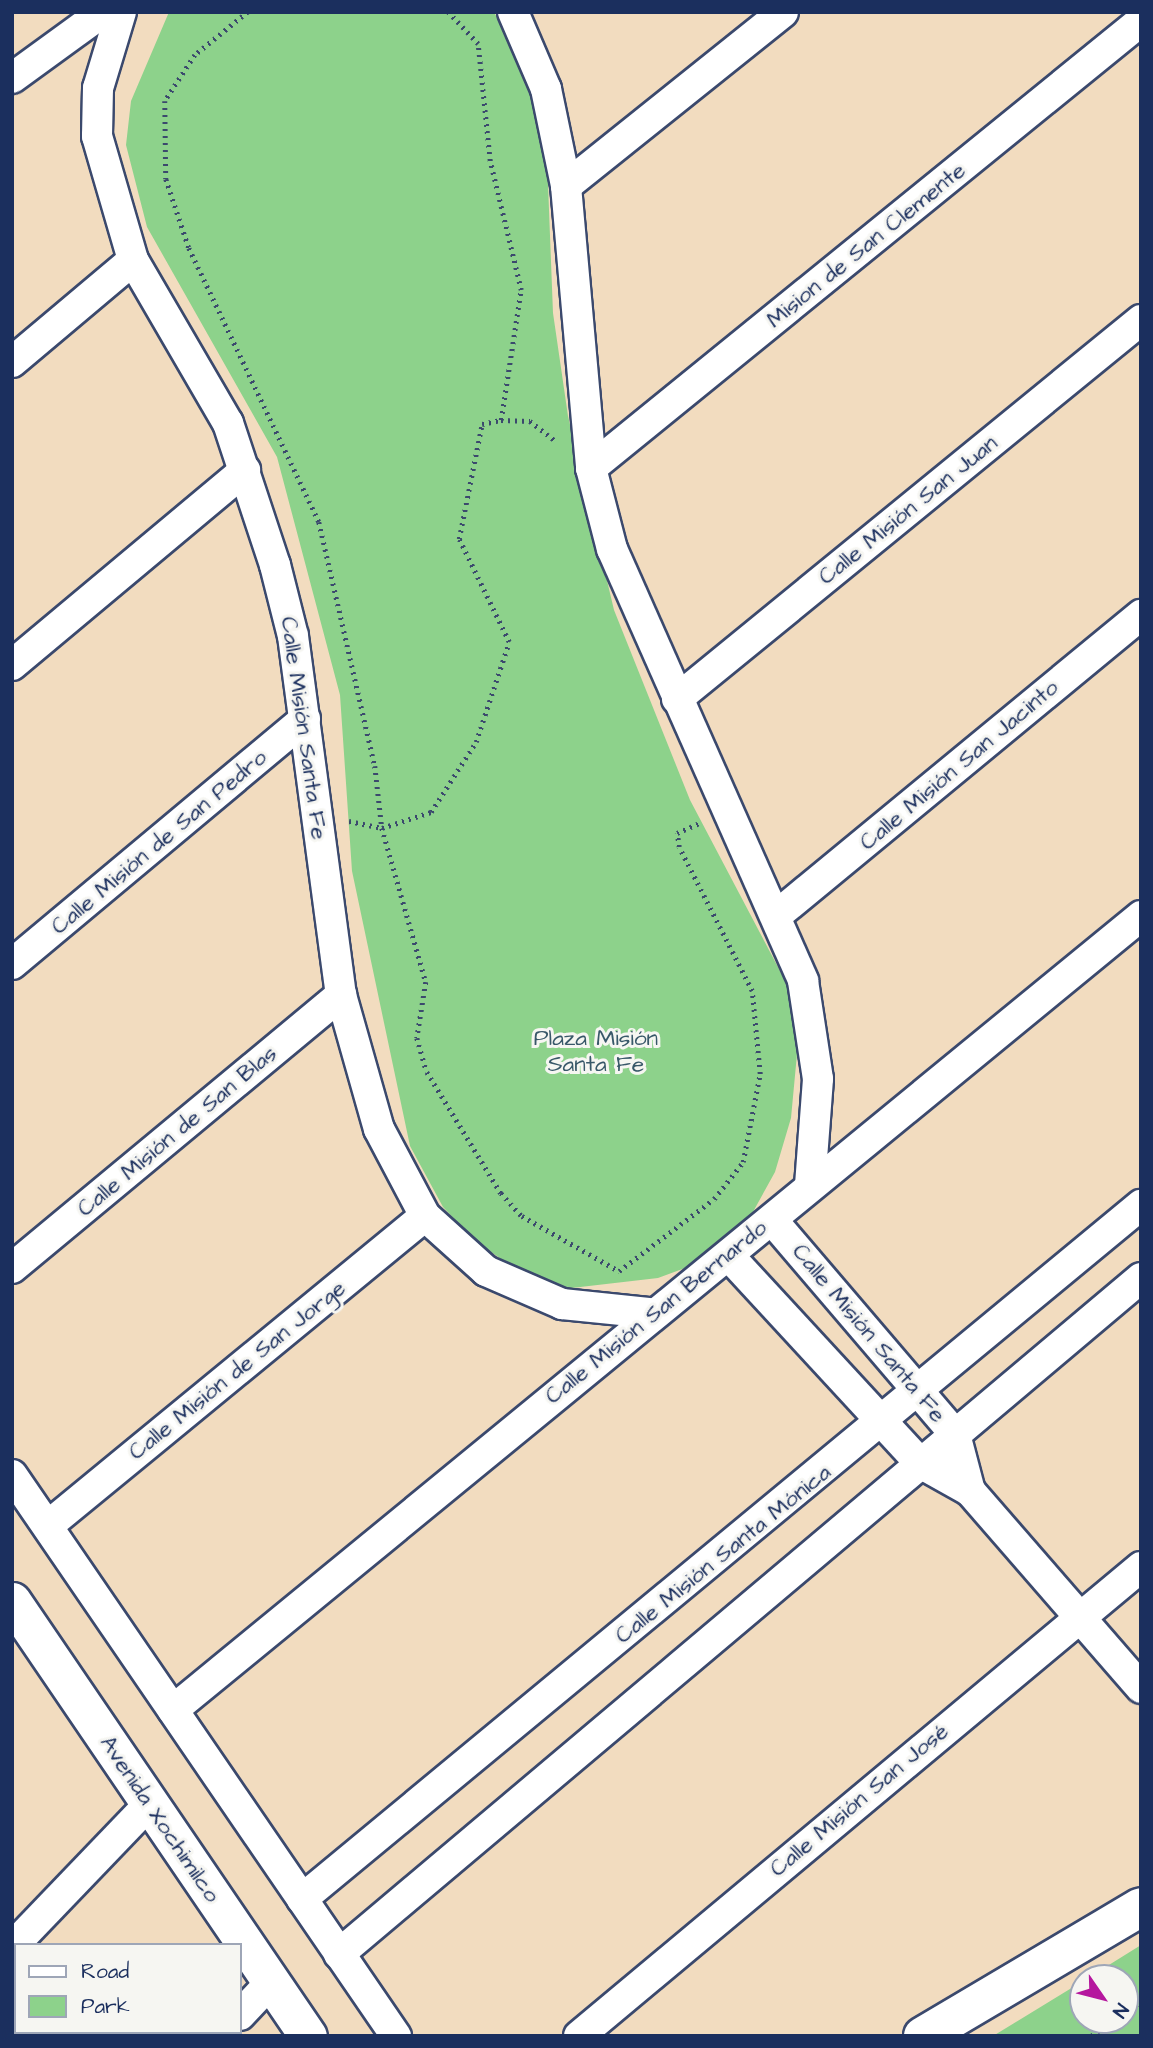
<!DOCTYPE html>
<meta charset="utf-8">
<style>
body{margin:0}
#map{position:relative;width:1153px;height:2048px;overflow:hidden;background:#f2dcbf;font-family:"Architects Daughter",sans-serif}
div>[style]{position:absolute}
[style*='--x']{left:calc(var(--x)*1px);top:calc(var(--y)*1px);width:calc(var(--w)*1px);rotate:calc(var(--a)*1deg)}
.green>*{inset:0;background:#8dd28b}
.path>*{height:4.5px;margin-top:-2.25px;transform-origin:0;background:repeating-linear-gradient(90deg,#3b496d 0 2px,transparent 0 7px)}
.roads{filter:drop-shadow(2px 0 #3b496d) drop-shadow(-2px 0 #3b496d) drop-shadow(0 2px #3b496d) drop-shadow(0 -2px #3b496d)}
.minor>*{height:30px;margin:-15px;padding:0 15px;transform-origin:15px;border-radius:15px;background:#fff}
.tertiary>*{height:37px;margin:-18.5px;padding:0 18.5px;transform-origin:18.5px;border-radius:18.5px;background:#fff}
.secondary>*{height:38px;margin:-19px;padding:0 19px;transform-origin:19px;border-radius:19px;background:#fff}
span{translate:-50% -50%;white-space:nowrap;text-align:center;line-height:1.15;-webkit-text-stroke:6px #f6f6f2;paint-order:stroke}
.street-label{font-size:23px;color:#1b2f5e}
.park-label{font-size:23px;color:#385869}
.frame{position:absolute;inset:0;border:14px solid #1b2f5e;pointer-events:none}
.legend{position:absolute;left:14px;top:1943px;width:228px;height:91px;box-sizing:border-box;background:#f6f6f2;border:2px solid #9ea6b7;margin:0;padding:9px 12px;list-style:none;font-size:21px;color:#1b2f5e}
.legend li{display:flex;align-items:center;gap:14px;height:35px}
.legend b{width:35px;border:2px solid #9ea6b7}
.north{position:absolute;left:1069px;top:1964px;width:70px;height:70px;box-sizing:border-box;background:#f6f6f2;border:2px solid #9ea6b7;border-radius:50%;rotate:125deg;font-size:19px;font-weight:700;line-height:28px;text-align:center;color:#1b2f5e}
.north::after{content:'';display:block;margin:auto;width:24px;height:32px;background:#b5179e;clip-path:polygon(50% 0,100% 100%,50% 72%,0 100%)}
</style>
<div id="map">
<div class="green">
<div style="clip-path:polygon(169px 12px,494px 12px,529px 78px,547px 158px,553px 313px,568px 416px,614px 610px,690px 800px,788px 986px,799px 1033px,791px 1118px,775px 1172px,738px 1239px,704px 1261px,658px 1278px,563px 1289px,511px 1266px,474px 1240px,443px 1207px,410px 1146px,352px 871px,340px 695px,277px 457px,147px 227px,126px 145px,131px 101px)"></div>
<div style="clip-path:polygon(1141px 1945px,1141px 2036px,993px 2036px,1083px 1981px,1083px 2020px,1125px 2020px,1125px 1978px,1088px 1978px)"></div>
</div>
<div class="path">
<div style="--x:248;--y:12;--w:68;--a:140.9"></div>
<div style="--x:195;--y:55;--w:55;--a:123.1"></div>
<div style="--x:165;--y:101;--w:78;--a:89.3"></div>
<div style="--x:166;--y:179;--w:73;--a:71.6"></div>
<div style="--x:189;--y:248;--w:303;--a:64.6"></div>
<div style="--x:319;--y:522;--w:250;--a:77.1"></div>
<div style="--x:375;--y:766;--w:62;--a:83.6"></div>
<div style="--x:382;--y:828;--w:160;--a:74.1"></div>
<div style="--x:426;--y:982;--w:57;--a:99.1"></div>
<div style="--x:417;--y:1038;--w:35;--a:74"></div>
<div style="--x:427;--y:1072;--w:142;--a:58.6"></div>
<div style="--x:501;--y:1193;--w:31;--a:48"></div>
<div style="--x:522;--y:1216;--w:112;--a:29.6"></div>
<div style="--x:619;--y:1271;--w:119;--a:-37.2"></div>
<div style="--x:714;--y:1199;--w:47;--a:-51.9"></div>
<div style="--x:743;--y:1162;--w:90;--a:-79.1"></div>
<div style="--x:760;--y:1074;--w:83;--a:-95.5"></div>
<div style="--x:752;--y:991;--w:161;--a:-116.9"></div>
<div style="--x:679;--y:847;--w:14;--a:-98"></div>
<div style="--x:677;--y:833;--w:24;--a:-24"></div>
<div style="--x:501;--y:420;--w:29;--a:2"></div>
<div style="--x:530;--y:421;--w:34;--a:38"></div>
<div style="--x:349;--y:821;--w:34;--a:12"></div>
<div style="--x:382;--y:828;--w:52;--a:-18.1"></div>
<div style="--x:431;--y:812;--w:83;--a:-57.3"></div>
<div style="--x:476;--y:742;--w:105;--a:-71.7"></div>
<div style="--x:509;--y:642;--w:114;--a:-115.9"></div>
<div style="--x:459;--y:539;--w:117;--a:-78.7"></div>
<div style="--x:482;--y:424;--w:19;--a:-12"></div>
<div style="--x:501;--y:420;--w:132;--a:-81.3"></div>
<div style="--x:521;--y:290;--w:133;--a:-103.5"></div>
<div style="--x:490;--y:161;--w:118;--a:-95.9"></div>
<div style="--x:478;--y:44;--w:44;--a:-133.2"></div>
<div style="--x:1125;--y:2015;--w:22;--a:-43"></div>
<div style="--x:1091;--y:2036;--w:31;--a:-32"></div>
</div>
<div class="roads">
<div class="minor">
<div style="--x:121;--y:12;--w:79;--a:106.8"></div>
<div style="--x:98;--y:88;--w:48;--a:91.2"></div>
<div style="--x:97;--y:136;--w:129;--a:73.8"></div>
<div style="--x:133;--y:260;--w:189;--a:59.8"></div>
<div style="--x:228;--y:423;--w:150;--a:71.7"></div>
<div style="--x:275;--y:565;--w:73;--a:75.8"></div>
<div style="--x:293;--y:636;--w:362;--a:82.4"></div>
<div style="--x:341;--y:995;--w:139;--a:74.2"></div>
<div style="--x:379;--y:1129;--w:98;--a:62.1"></div>
<div style="--x:425;--y:1216;--w:82;--a:42"></div>
<div style="--x:486;--y:1271;--w:83;--a:23.5"></div>
<div style="--x:562;--y:1304;--w:87;--a:5.9"></div>
<div style="--x:513;--y:12;--w:84;--a:66.8"></div>
<div style="--x:546;--y:89;--w:99;--a:78.3"></div>
<div style="--x:566;--y:186;--w:283;--a:84.9"></div>
<div style="--x:591;--y:468;--w:84;--a:75.5"></div>
<div style="--x:612;--y:549;--w:472;--a:66.1"></div>
<div style="--x:803;--y:981;--w:99;--a:81.3"></div>
<div style="--x:818;--y:1079;--w:107;--a:94.3"></div>
<div style="--x:12;--y:78;--w:112;--a:-36"></div>
<div style="--x:566;--y:186;--w:278;--a:-38.7"></div>
<div style="--x:12;--y:362;--w:158;--a:-40.1"></div>
<div style="--x:591;--y:468;--w:709;--a:-39.1"></div>
<div style="--x:12;--y:665;--w:304;--a:-39.9"></div>
<div style="--x:677;--y:699;--w:599;--a:-39.24"></div>
<div style="--x:777;--y:915;--w:472;--a:-39.5"></div>
<div style="--x:12;--y:964;--w:382;--a:-39.9"></div>
<div style="--x:772;--y:1220;--w:282;--a:49.5"></div>
<div style="--x:955;--y:1434;--w:59;--a:75.3"></div>
<div style="--x:729;--y:1256;--w:282;--a:47.3"></div>
<div style="--x:920;--y:1463;--w:57;--a:29.2"></div>
<div style="--x:970;--y:1491;--w:261;--a:49"></div>
<div style="--x:12;--y:1268;--w:428;--a:-39.7"></div>
<div style="--x:12;--y:1475;--w:680;--a:55.61"></div>
<div style="--x:50;--y:1524;--w:485;--a:-39.4"></div>
<div style="--x:173;--y:1710;--w:1252;--a:-39.36"></div>
<div style="--x:302;--y:1899;--w:1089;--a:-39.6"></div>
<div style="--x:12;--y:1947;--w:199;--a:-46.2"></div>
<div style="--x:339;--y:1954;--w:1049;--a:-40.13"></div>
<div style="--x:240;--y:2015;--w:45;--a:-46.8"></div>
<div style="--x:219;--y:2036;--w:6;--a:-45"></div>
<div style="--x:579;--y:2036;--w:732;--a:-39.85"></div>
</div>
<div class="tertiary">
<div style="--x:12;--y:1601;--w:526;--a:55.77"></div>
</div>
<div class="secondary">
<div style="--x:923;--y:2036;--w:253;--a:-30.6"></div>
</div>
</div>
<div class="street-label">
<span style="left:866px;top:245px;rotate:-39deg">Mision de San Clemente</span>
<span style="left:908px;top:510px;rotate:-39deg">Calle Misión San Juan</span>
<span style="left:304px;top:728px;rotate:82deg">Calle Misión Santa Fe</span>
<span style="left:959px;top:765px;rotate:-40deg">Calle Misión San Jacinto</span>
<span style="left:159px;top:842px;rotate:-40deg">Calle Misión de San Pedro</span>
<span style="left:177px;top:1131px;rotate:-40deg">Calle Misión de San Blas</span>
<span style="left:656px;top:1312px;rotate:-39deg">Calle Misión San Bernardo</span>
<span style="left:869px;top:1333px;rotate:50deg">Calle Misión Santa Fe</span>
<span style="left:237px;top:1370px;rotate:-39deg">Calle Misión de San Jorge</span>
<span style="left:723px;top:1554px;rotate:-39deg">Calle Misión Santa Mónica</span>
<span style="left:859px;top:1800px;rotate:-40deg">Calle Misión San José</span>
<span style="left:160px;top:1819px;rotate:56deg">Avenida Xochimilco</span>
</div>
<div class="park-label">
<span style="left:596px;top:1051px">Plaza Misión<br>Santa Fe</span>
</div>
<div class="frame"></div>
<ul class="legend">
<li><b style="height:9px;background:#fff"></b>Road</li>
<li><b style="height:19px;background:#8dd28b"></b>Park</li>
</ul>
<div class="north">N</div>
</div>
